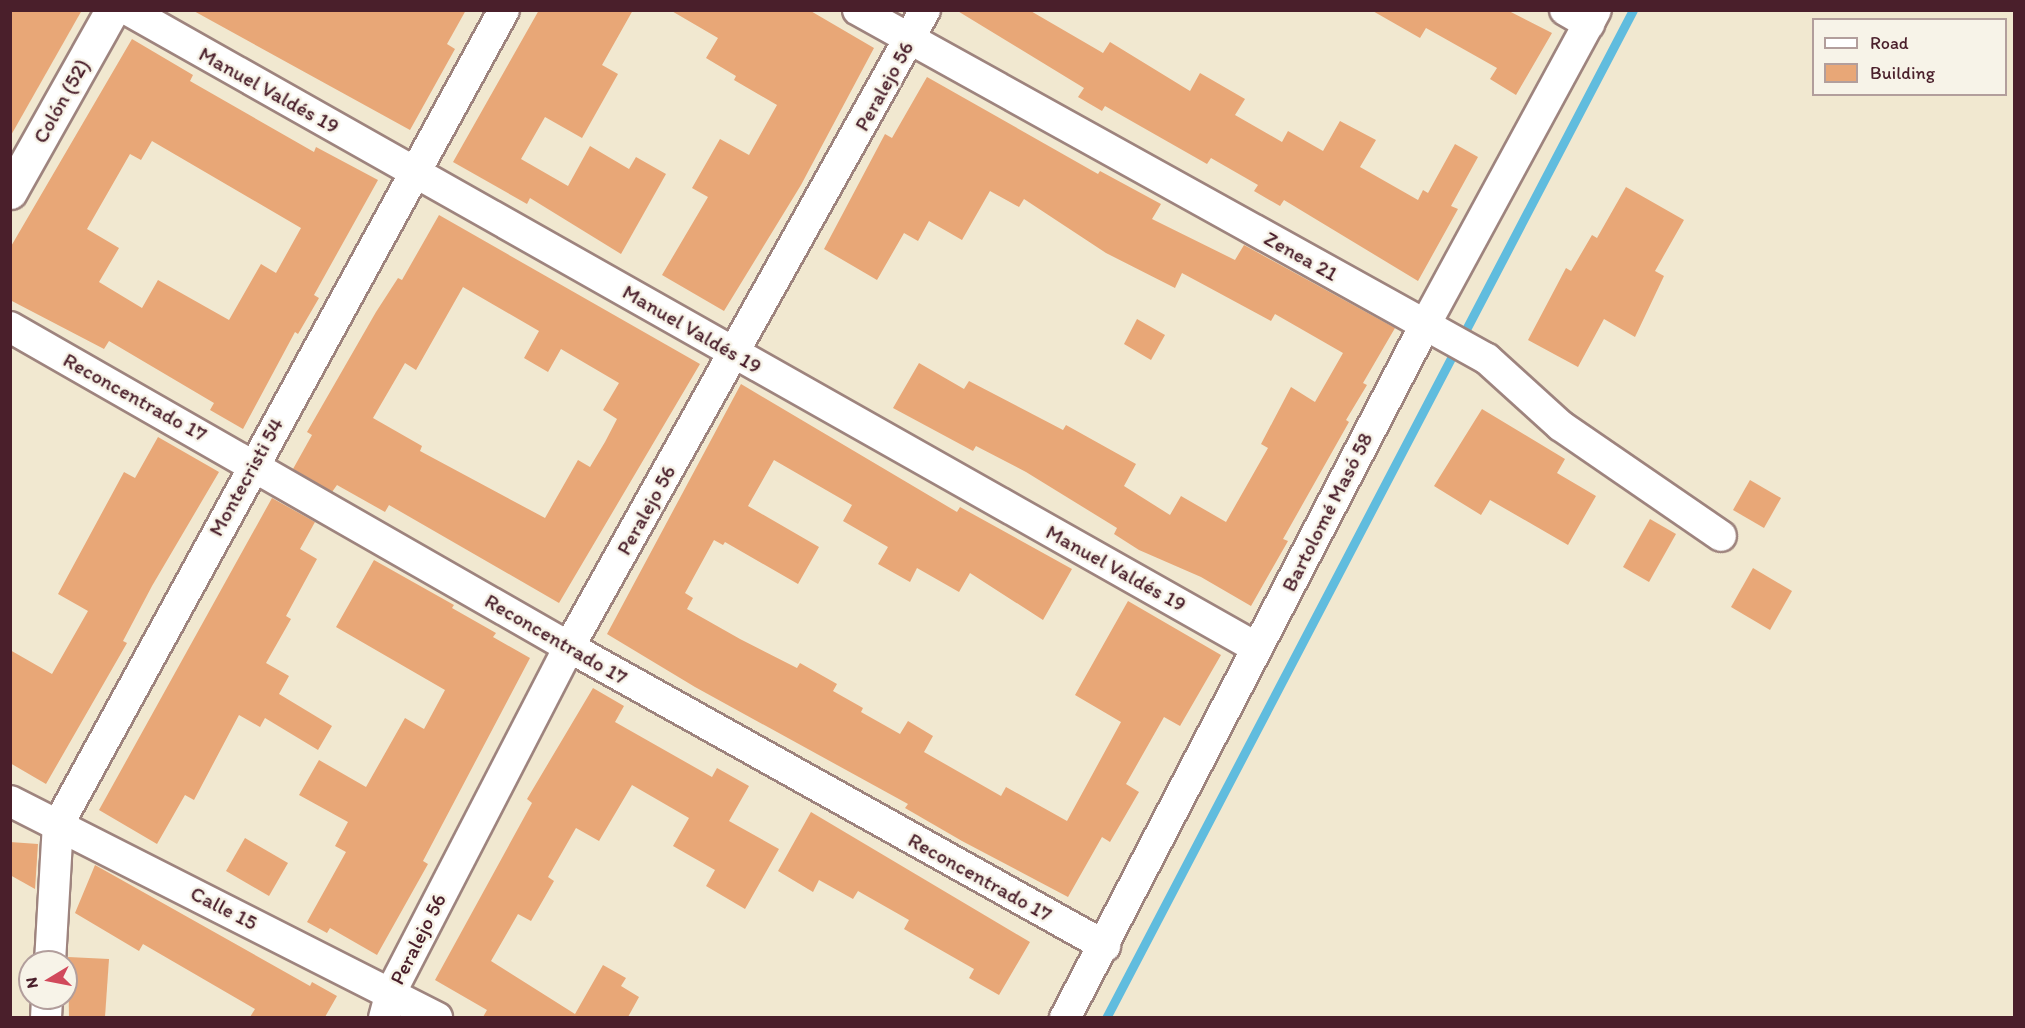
<!DOCTYPE html>
<meta charset="utf-8">
<style>
body{margin:0}
#map{position:relative;width:2025px;height:1028px;overflow:hidden;background:#f1e8d0;font-family:Itim,sans-serif}
div>[style]{position:absolute}
[style*='--x']{left:calc(var(--x)*1px);top:calc(var(--y)*1px);width:calc(var(--w)*1px);rotate:calc(var(--a)*1deg)}
.stream>*{height:9px;margin:-4.5px;padding:0 4.5px;transform-origin:4.5px;border-radius:4.5px;background:#60bcde}
.building>*{inset:0;background:#e8a777}
.roads{filter:drop-shadow(2px 0 #9e847e) drop-shadow(-2px 0 #9e847e) drop-shadow(0 2px #9e847e) drop-shadow(0 -2px #9e847e)}
.minor>*{height:30px;margin:-15px;padding:0 15px;transform-origin:15px;border-radius:15px;background:#fff}
.major>*{height:33px;margin:-16.5px;padding:0 16.5px;transform-origin:16.5px;border-radius:16.5px;background:#fff}
span{translate:-50% -50%;white-space:nowrap;text-align:center;line-height:1.15;-webkit-text-stroke:5px #f7f3e8;paint-order:stroke}
.street-label{font-size:21px;color:#4a1f2b}
.frame{position:absolute;inset:0;border:12px solid #4a1f2b;pointer-events:none}
.legend{position:absolute;left:1812px;top:18px;width:195px;height:78px;box-sizing:border-box;background:#f7f3e8;border:2px solid #b29e9c;margin:0;padding:8px 10px;list-style:none;font-size:18px;color:#4a1f2b}
.legend li{display:flex;align-items:center;gap:12px;height:30px}
.legend b{width:30px;border:2px solid #b29e9c}
.north{position:absolute;left:18px;top:950px;width:60px;height:60px;box-sizing:border-box;background:#f7f3e8;border:2px solid #b29e9c;border-radius:50%;rotate:260deg;font-size:16px;font-weight:700;line-height:24px;text-align:center;color:#4a1f2b}
.north::after{content:'';display:block;margin:auto;width:21px;height:27px;background:#d1495b;clip-path:polygon(50% 0,100% 100%,50% 72%,0 100%)}
</style>
<div id="map">
<div class="stream">
<div style="--x:1106;--y:1018;--w:1137;--a:-62.4"></div>
</div>
<div class="building">
<div style="clip-path:polygon(10px 10px,82px 10px,10px 137px)"></div>
<div style="clip-path:polygon(192px 10px,466px 10px,447px 44px,455px 49px,410px 130px)"></div>
<div style="clip-path:polygon(539px 10px,633px 10px,602px 65px,618px 74px,582px 138px,545px 117px,521px 159px,568px 186px,590px 146px,629px 169px,636px 157px,666px 174px,621px 254px,530px 198px,527px 204px,453px 162px)"></div>
<div style="clip-path:polygon(670px 10px,809px 10px,874px 48px,801px 185px,724px 311px,662px 275px,708px 197px,692px 188px,720px 139px,749px 155px,777px 105px,734px 80px,736px 76px,706px 58px,718px 38px)"></div>
<div style="clip-path:polygon(956px 10px,1029px 10px,1103px 53px,1110px 42px,1190px 91px,1200px 73px,1245px 99px,1235px 115px,1282px 142px,1288px 131px,1323px 151px,1340px 121px,1376px 140px,1360px 167px,1418px 200px,1423px 190px,1428px 193px,1455px 144px,1478px 157px,1451px 206px,1458px 209px,1418px 281px,1284px 200px,1280px 206px,1254px 191px,1258px 185px,1211px 158px,1207px 164px,1105px 106px,1102px 111px,1078px 97px,1084px 88px)"></div>
<div style="clip-path:polygon(1371px 10px,1507px 10px,1552px 33px,1516px 95px,1490px 79px,1497px 68px,1426px 28px,1420px 38px)"></div>
<div style="clip-path:polygon(evenodd,132px 39px,193px 75px,190px 81px,314px 152px,316px 147px,378px 180px,314px 295px,319px 298px,298px 334px,295px 332px,243px 429px,210px 410px,214px 403px,109px 341px,104px 349px,10px 300px,10px 248px,132px 39px,152px 141px,301px 228px,276px 273px,261px 264px,229px 320px,158px 280px,142px 308px,99px 282px,119px 248px,87px 229px,130px 154px,141px 160px,152px 141px)"></div>
<div style="clip-path:polygon(927px 77px,1098px 174px,1100px 171px,1161px 204px,1152px 219px,1235px 260px,1244px 245px,1395px 328px,1363px 383px,1367px 385px,1346px 420px,1349px 422px,1283px 539px,1288px 541px,1251px 606px,1201px 577px,1139px 550px,1114px 534px,1117px 528px,1026px 472px,976px 446px,973px 451px,893px 408px,919px 363px,964px 389px,969px 381px,1063px 430px,1066px 425px,1136px 464px,1124px 486px,1170px 515px,1181px 496px,1226px 522px,1268px 448px,1261px 444px,1291px 387px,1315px 402px,1343px 353px,1275px 314px,1271px 321px,1182px 273px,1175px 288px,1106px 253px,1024px 199px,1019px 207px,990px 191px,962px 240px,929px 221px,918px 241px,904px 233px,877px 280px,824px 249px,885px 134px,892px 138px)"></div>
<div style="clip-path:polygon(1626px 187px,1684px 220px,1655px 271px,1664px 276px,1635px 337px,1604px 319px,1578px 367px,1528px 340px,1566px 268px,1571px 271px,1592px 235px,1597px 238px)"></div>
<div style="clip-path:polygon(evenodd,439px 215px,700px 364px,559px 603px,389px 505px,385px 512px,337px 485px,332px 492px,293px 469px,312px 435px,307px 432px,376px 312px,398px 278px,402px 280px,439px 215px,463px 287px,539px 331px,524px 358px,548px 372px,561px 349px,619px 383px,603px 410px,617px 419px,605px 442px,590px 467px,578px 460px,545px 518px,420px 451px,422px 446px,373px 418px,405px 363px,416px 370px,463px 287px)"></div>
<div style="clip-path:polygon(1137px 319px,1165px 335px,1151px 360px,1124px 344px)"></div>
<div style="clip-path:polygon(741px 384px,957px 512px,960px 507px,1072px 569px,1043px 620px,970px 573px,959px 592px,917px 568px,910px 582px,878px 564px,888px 547px,843px 521px,852px 505px,774px 460px,748px 506px,819px 547px,798px 584px,725px 542px,723px 545px,714px 540px,685px 593px,693px 598px,687px 609px,740px 639px,797px 668px,800px 663px,837px 684px,833px 691px,863px 708px,861px 712px,900px 734px,908px 721px,933px 736px,924px 752px,1001px 796px,1006px 787px,1067px 821px,1121px 722px,1075px 695px,1128px 601px,1221px 655px,1180px 726px,1164px 717px,1126px 784px,1139px 792px,1110px 842px,1102px 837px,1068px 897px,962px 841px,905px 808px,908px 804px,695px 687px,607px 634px)"></div>
<div style="clip-path:polygon(1482px 409px,1565px 459px,1557px 473px,1596px 496px,1568px 545px,1490px 500px,1481px 515px,1434px 486px)"></div>
<div style="clip-path:polygon(158px 437px,219px 472px,152px 586px,123px 641px,127px 643px,46px 784px,10px 763px,10px 650px,52px 674px,88px 611px,58px 594px,124px 472px,135px 478px)"></div>
<div style="clip-path:polygon(1750px 480px,1781px 498px,1764px 528px,1733px 510px)"></div>
<div style="clip-path:polygon(272px 498px,315px 522px,300px 549px,317px 559px,286px 616px,291px 619px,266px 663px,289px 676px,279px 694px,332px 726px,318px 750px,265px 718px,260px 727px,239px 715px,194px 800px,185px 795px,157px 844px,99px 810px)"></div>
<div style="clip-path:polygon(1650px 519px,1676px 534px,1649px 582px,1623px 567px)"></div>
<div style="clip-path:polygon(374px 560px,454px 605px,452px 608px,496px 633px,493px 637px,530px 658px,423px 861px,428px 864px,377px 955px,330px 928px,327px 933px,307px 922px,346px 852px,335px 846px,348px 822px,299px 795px,319px 760px,366px 787px,405px 718px,424px 729px,445px 690px,336px 627px)"></div>
<div style="clip-path:polygon(1753px 568px,1792px 591px,1770px 630px,1731px 607px)"></div>
<div style="clip-path:polygon(593px 688px,624px 706px,615px 722px,712px 777px,717px 768px,749px 786px,729px 821px,779px 849px,745px 909px,706px 886px,715px 870px,673px 846px,689px 818px,632px 785px,599px 841px,576px 828px,548px 877px,554px 881px,531px 921px,518px 914px,491px 961px,575px 1014px,603px 965px,626px 978px,621px 986px,639px 997px,628px 1017px,483px 1017px,487px 1010px,435px 980px,532px 803px,527px 799px)"></div>
<div style="clip-path:polygon(811px 812px,1030px 942px,999px 995px,969px 978px,974px 969px,904px 929px,909px 920px,858px 891px,853px 899px,819px 880px,813px 892px,778px 871px)"></div>
<div style="clip-path:polygon(245px 838px,288px 863px,269px 896px,226px 871px)"></div>
<div style="clip-path:polygon(10px 842px,38px 844px,35px 889px,10px 875px)"></div>
<div style="clip-path:polygon(95px 865px,310px 986px,312px 982px,337px 996px,325px 1017px,250px 1017px,255px 1009px,143px 944px,139px 951px,75px 913px)"></div>
<div style="clip-path:polygon(68px 957px,109px 959px,105px 1017px,69px 1017px)"></div>
</div>
<div class="roads">
<div class="minor">
<div style="--x:128;--y:10;--w:1297;--a:29.47"></div>
<div style="--x:858;--y:10;--w:719;--a:29.02"></div>
<div style="--x:1487;--y:359;--w:100;--a:42.2"></div>
<div style="--x:1561;--y:426;--w:194;--a:34.5"></div>
<div style="--x:1565;--y:10;--w:28;--a:30"></div>
<div style="--x:10;--y:327;--w:644;--a:29.79"></div>
<div style="--x:569;--y:647;--w:614;--a:29.15"></div>
<div style="--x:10;--y:801;--w:479;--a:26.9"></div>
<div style="--x:50;--y:962;--w:137;--a:-86.7"></div>
<div style="--x:58;--y:825;--w:929;--a:-61.31"></div>
<div style="--x:46;--y:1018;--w:20;--a:-87"></div>
<div style="--x:384;--y:1018;--w:27;--a:-75"></div>
<div style="--x:391;--y:992;--w:388;--a:-62.7"></div>
<div style="--x:569;--y:647;--w:730;--a:-60.8"></div>
<div style="--x:1065;--y:1018;--w:781;--a:-62.55"></div>
<div style="--x:1425;--y:325;--w:358;--a:-61.5"></div>
</div>
<div class="major">
<div style="--x:10;--y:192;--w:209;--a:-60.7"></div>
</div>
</div>
<div class="street-label">
<span style="left:884px;top:86px;rotate:-61deg">Peralejo 56</span>
<span style="left:269px;top:90px;rotate:29deg">Manuel Valdés 19</span>
<span style="left:61px;top:101px;rotate:-61deg">Colón (52)</span>
<span style="left:1301px;top:256px;rotate:29deg">Zenea 21</span>
<span style="left:692px;top:329px;rotate:30deg">Manuel Valdés 19</span>
<span style="left:135px;top:397px;rotate:29deg">Reconcentrado 17</span>
<span style="left:246px;top:477px;rotate:-61deg">Montecristi 54</span>
<span style="left:646px;top:510px;rotate:-61deg">Peralejo 56</span>
<span style="left:1327px;top:512px;rotate:-63deg">Bartolomé Masó 58</span>
<span style="left:1116px;top:568px;rotate:29deg">Manuel Valdés 19</span>
<span style="left:556px;top:639px;rotate:30deg">Reconcentrado 17</span>
<span style="left:980px;top:877px;rotate:29deg">Reconcentrado 17</span>
<span style="left:224px;top:908px;rotate:27deg">Calle 15</span>
<span style="left:418px;top:939px;rotate:-63deg">Peralejo 56</span>
</div>
<div class="frame"></div>
<ul class="legend">
<li><b style="height:8px;background:#fff"></b>Road</li>
<li><b style="height:16px;background:#e8a777"></b>Building</li>
</ul>
<div class="north">N</div>
</div>
